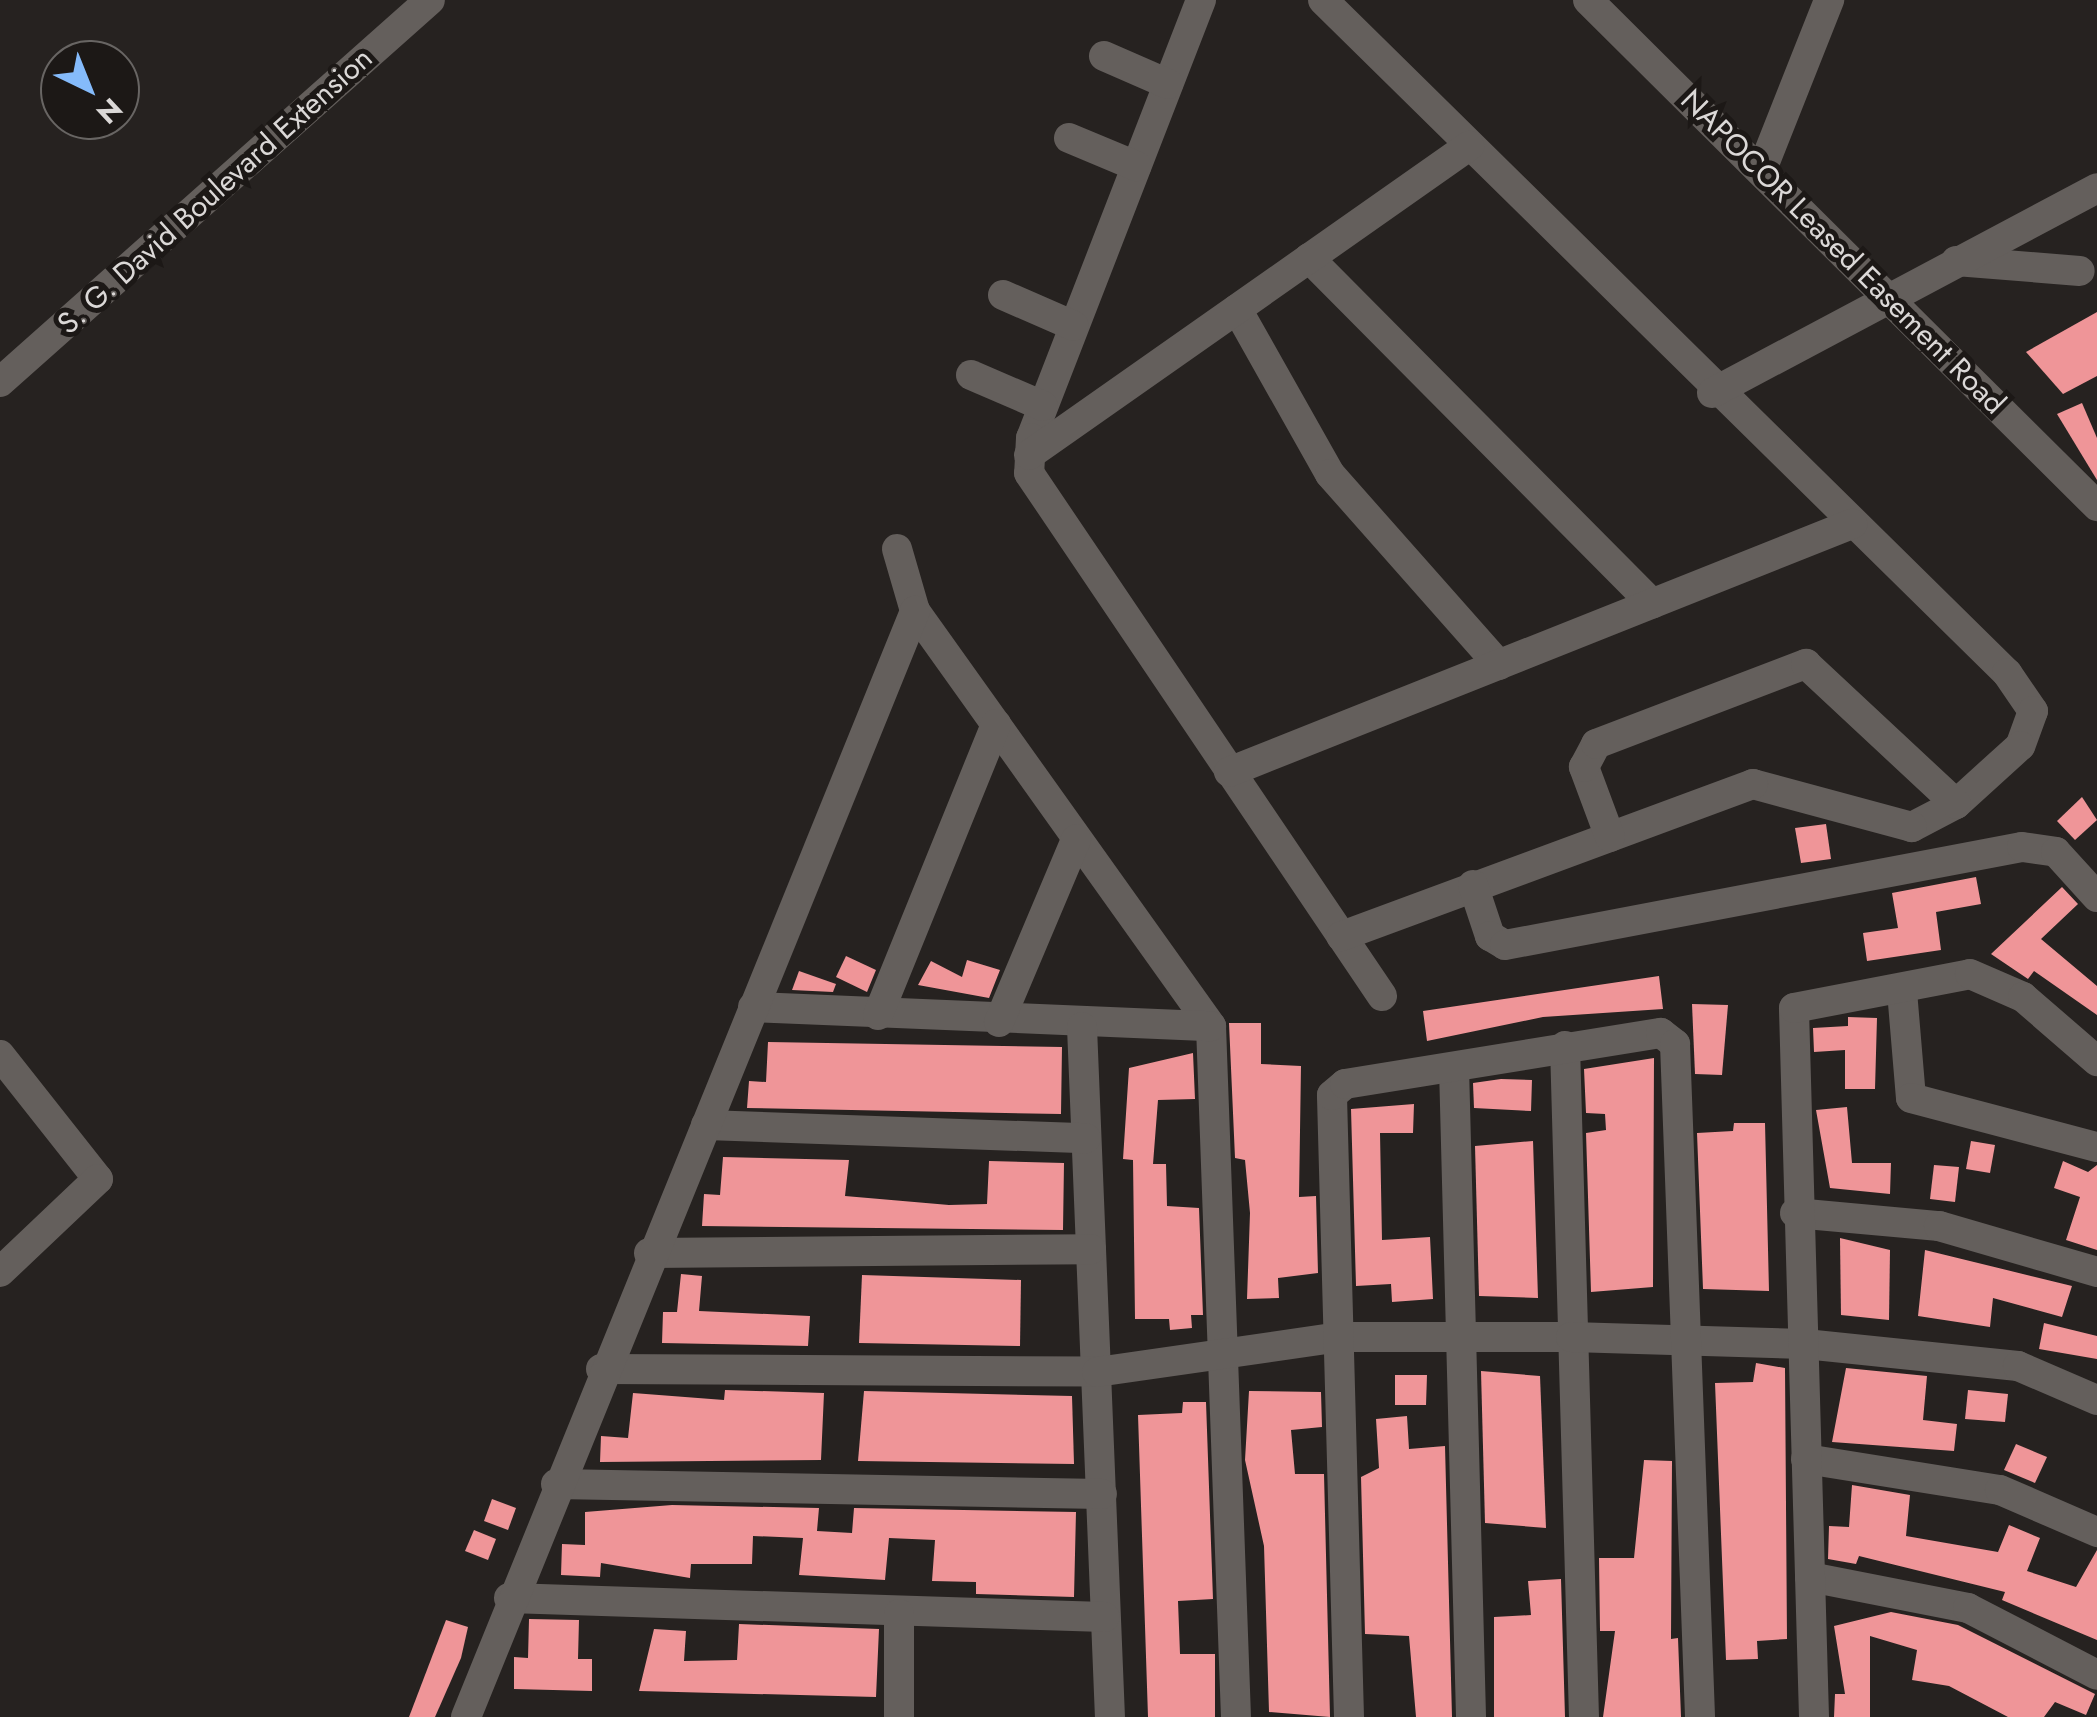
<!DOCTYPE html>
<style>
body{margin:0}
#map{position:relative;width:2097px;height:1717px;overflow:hidden;background:#262220;font-family:Jost,sans-serif}
div>[style]{position:absolute}
[style*='--x']{left:calc(var(--x)*1px);top:calc(var(--y)*1px);width:calc(var(--w)*1px);rotate:calc(var(--a)*1deg)}
.building>*{inset:0;background:#ef9598}
.minor>*{height:30px;margin:-15px;padding:0 15px;transform-origin:15px;border-radius:15px;background:#645f5c}
span{translate:-50% -50%;white-space:nowrap;text-align:center;line-height:1.15;-webkit-text-stroke:10px #1c1816;paint-order:stroke}
.street-label{font-size:30px;color:#dbd8d7}
.north{position:absolute;left:40px;top:40px;width:100px;height:100px;box-sizing:border-box;background:#1c1816;border:2px solid #686563;border-radius:50%;rotate:137deg;font-size:28px;font-weight:700;line-height:40px;text-align:center;color:#dbd8d7}
.north::after{content:'';display:block;margin:auto;width:35px;height:45px;background:#85bbfb;clip-path:polygon(50% 0,100% 100%,50% 72%,0 100%)}
</style>
<div id="map">
<div class="building">
<div style="clip-path:polygon(2097px 312px,2097px 376px,2063px 394px,2026px 352px)"></div>
<div style="clip-path:polygon(2082px 403px,2097px 438px,2097px 480px,2057px 414px)"></div>
<div style="clip-path:polygon(2082px 797px,2097px 820px,2075px 840px,2057px 821px)"></div>
<div style="clip-path:polygon(1826px 824px,1831px 859px,1801px 863px,1795px 828px)"></div>
<div style="clip-path:polygon(1976px 877px,1981px 904px,1936px 912px,1941px 950px,1867px 961px,1863px 933px,1898px 928px,1892px 893px)"></div>
<div style="clip-path:polygon(2062px 887px,2078px 904px,2041px 939px,2097px 986px,2097px 1015px,2034px 971px,2028px 979px,1991px 954px)"></div>
<div style="clip-path:polygon(846px 956px,876px 970px,867px 992px,836px 977px)"></div>
<div style="clip-path:polygon(967px 960px,1000px 970px,989px 998px,918px 985px,931px 961px,962px 977px)"></div>
<div style="clip-path:polygon(799px 971px,836px 984px,833px 992px,792px 990px)"></div>
<div style="clip-path:polygon(1659px 976px,1663px 1009px,1543px 1017px,1427px 1041px,1423px 1011px)"></div>
<div style="clip-path:polygon(1692px 1004px,1728px 1005px,1722px 1075px,1695px 1074px)"></div>
<div style="clip-path:polygon(1848px 1017px,1877px 1018px,1875px 1089px,1845px 1089px,1845px 1050px,1814px 1052px,1813px 1028px,1848px 1026px)"></div>
<div style="clip-path:polygon(1229px 1023px,1261px 1023px,1261px 1064px,1301px 1066px,1299px 1197px,1316px 1196px,1318px 1273px,1278px 1278px,1279px 1298px,1247px 1299px,1250px 1213px,1245px 1160px,1235px 1158px)"></div>
<div style="clip-path:polygon(768px 1042px,1062px 1047px,1061px 1114px,747px 1108px,749px 1081px,766px 1082px)"></div>
<div style="clip-path:polygon(1193px 1053px,1195px 1099px,1158px 1100px,1153px 1164px,1166px 1164px,1167px 1206px,1199px 1208px,1203px 1315px,1191px 1315px,1192px 1328px,1170px 1330px,1169px 1319px,1135px 1319px,1133px 1160px,1123px 1159px,1129px 1068px)"></div>
<div style="clip-path:polygon(1654px 1058px,1653px 1287px,1591px 1292px,1586px 1133px,1606px 1130px,1605px 1114px,1586px 1113px,1584px 1069px)"></div>
<div style="clip-path:polygon(1501px 1079px,1532px 1080px,1531px 1111px,1474px 1108px,1473px 1083px)"></div>
<div style="clip-path:polygon(1414px 1104px,1413px 1133px,1380px 1133px,1382px 1240px,1430px 1237px,1433px 1299px,1392px 1302px,1391px 1284px,1356px 1286px,1351px 1109px)"></div>
<div style="clip-path:polygon(1847px 1107px,1852px 1163px,1891px 1163px,1890px 1194px,1830px 1188px,1816px 1110px)"></div>
<div style="clip-path:polygon(1734px 1123px,1765px 1123px,1769px 1291px,1703px 1289px,1697px 1133px,1733px 1131px)"></div>
<div style="clip-path:polygon(1533px 1141px,1538px 1298px,1479px 1296px,1475px 1146px)"></div>
<div style="clip-path:polygon(1971px 1141px,1995px 1145px,1990px 1173px,1966px 1169px)"></div>
<div style="clip-path:polygon(723px 1157px,849px 1160px,845px 1196px,949px 1205px,987px 1204px,989px 1161px,1064px 1163px,1063px 1230px,702px 1226px,704px 1194px,720px 1195px)"></div>
<div style="clip-path:polygon(2063px 1161px,2088px 1172px,2097px 1165px,2097px 1250px,2066px 1240px,2080px 1197px,2054px 1188px)"></div>
<div style="clip-path:polygon(1934px 1165px,1959px 1167px,1955px 1202px,1930px 1199px)"></div>
<div style="clip-path:polygon(1840px 1238px,1890px 1250px,1889px 1320px,1841px 1315px)"></div>
<div style="clip-path:polygon(1925px 1250px,2072px 1286px,2062px 1317px,1993px 1298px,1990px 1327px,1918px 1316px)"></div>
<div style="clip-path:polygon(681px 1274px,702px 1276px,699px 1311px,810px 1316px,808px 1346px,662px 1343px,663px 1312px,677px 1312px)"></div>
<div style="clip-path:polygon(862px 1275px,1021px 1280px,1020px 1346px,859px 1343px)"></div>
<div style="clip-path:polygon(2044px 1323px,2097px 1336px,2097px 1359px,2039px 1349px)"></div>
<div style="clip-path:polygon(1756px 1363px,1785px 1368px,1787px 1639px,1757px 1641px,1758px 1659px,1726px 1660px,1715px 1383px,1753px 1382px)"></div>
<div style="clip-path:polygon(1846px 1368px,1927px 1376px,1923px 1420px,1957px 1424px,1954px 1451px,1832px 1442px)"></div>
<div style="clip-path:polygon(1481px 1371px,1540px 1376px,1546px 1528px,1485px 1523px)"></div>
<div style="clip-path:polygon(1395px 1375px,1427px 1375px,1426px 1405px,1395px 1405px)"></div>
<div style="clip-path:polygon(725px 1390px,824px 1393px,821px 1460px,600px 1462px,601px 1436px,628px 1438px,633px 1393px,724px 1400px)"></div>
<div style="clip-path:polygon(1968px 1390px,2008px 1394px,2005px 1422px,1965px 1419px)"></div>
<div style="clip-path:polygon(864px 1391px,1072px 1396px,1074px 1464px,858px 1461px)"></div>
<div style="clip-path:polygon(1249px 1391px,1321px 1392px,1322px 1427px,1291px 1430px,1295px 1474px,1324px 1474px,1330px 1717px,1269px 1712px,1264px 1546px,1245px 1460px)"></div>
<div style="clip-path:polygon(1183px 1402px,1206px 1402px,1213px 1599px,1178px 1601px,1180px 1654px,1215px 1654px,1215px 1717px,1148px 1717px,1138px 1415px,1182px 1413px)"></div>
<div style="clip-path:polygon(1407px 1416px,1409px 1449px,1445px 1446px,1452px 1717px,1416px 1717px,1409px 1636px,1365px 1634px,1361px 1477px,1379px 1468px,1376px 1419px)"></div>
<div style="clip-path:polygon(2016px 1444px,2047px 1457px,2035px 1483px,2004px 1470px)"></div>
<div style="clip-path:polygon(1644px 1460px,1672px 1461px,1671px 1639px,1678px 1638px,1681px 1717px,1603px 1717px,1615px 1631px,1600px 1631px,1599px 1558px,1634px 1558px)"></div>
<div style="clip-path:polygon(1852px 1485px,1910px 1495px,1906px 1536px,1998px 1552px,2009px 1525px,2040px 1538px,2027px 1571px,2076px 1587px,2097px 1550px,2097px 1640px,2002px 1600px,2005px 1592px,1859px 1556px,1856px 1564px,1828px 1559px,1829px 1526px,1849px 1527px)"></div>
<div style="clip-path:polygon(492px 1499px,516px 1508px,508px 1530px,484px 1521px)"></div>
<div style="clip-path:polygon(672px 1505px,819px 1508px,817px 1531px,852px 1533px,854px 1508px,1076px 1512px,1074px 1597px,976px 1594px,976px 1582px,932px 1581px,935px 1540px,889px 1538px,885px 1580px,799px 1575px,803px 1538px,753px 1536px,752px 1564px,691px 1564px,690px 1578px,601px 1563px,600px 1577px,561px 1575px,562px 1544px,585px 1545px,585px 1512px)"></div>
<div style="clip-path:polygon(474px 1530px,496px 1539px,488px 1560px,465px 1551px)"></div>
<div style="clip-path:polygon(1561px 1579px,1565px 1717px,1494px 1717px,1494px 1617px,1531px 1615px,1528px 1581px)"></div>
<div style="clip-path:polygon(1891px 1612px,1958px 1625px,2095px 1694px,2086px 1715px,2055px 1702px,2044px 1717px,2008px 1717px,1949px 1686px,1912px 1680px,1917px 1650px,1870px 1636px,1870px 1717px,1834px 1717px,1835px 1694px,1845px 1694px,1834px 1626px)"></div>
<div style="clip-path:polygon(529px 1619px,579px 1620px,578px 1659px,592px 1659px,592px 1691px,514px 1689px,514px 1657px,528px 1658px)"></div>
<div style="clip-path:polygon(446px 1620px,468px 1627px,461px 1658px,435px 1717px,409px 1717px)"></div>
<div style="clip-path:polygon(739px 1624px,879px 1629px,876px 1697px,639px 1691px,654px 1629px,686px 1631px,684px 1661px,737px 1660px)"></div>
</div>
<div class="minor">
<div style="--x:1201;--y:0;--w:470;--a:111.2"></div>
<div style="--x:1031;--y:438;--w:35;--a:93"></div>
<div style="--x:1029;--y:473;--w:631;--a:55.98"></div>
<div style="--x:1323;--y:0;--w:960;--a:44.54"></div>
<div style="--x:2007;--y:673;--w:46;--a:55.6"></div>
<div style="--x:2033;--y:711;--w:37;--a:110"></div>
<div style="--x:2020;--y:746;--w:86;--a:137.8"></div>
<div style="--x:1956;--y:804;--w:50;--a:152.4"></div>
<div style="--x:1912;--y:827;--w:165;--a:-164.9"></div>
<div style="--x:1753;--y:784;--w:439;--a:159.7"></div>
<div style="--x:1588;--y:0;--w:718;--a:44.83"></div>
<div style="--x:1104;--y:56;--w:70;--a:23.6"></div>
<div style="--x:1069;--y:138;--w:73;--a:22.7"></div>
<div style="--x:1763;--y:167;--w:180;--a:-68.4"></div>
<div style="--x:1309;--y:258;--w:487;--a:45.2"></div>
<div style="--x:1956;--y:261;--w:124;--a:4.6"></div>
<div style="--x:1003;--y:295;--w:77;--a:23.6"></div>
<div style="--x:1237;--y:309;--w:189;--a:60.6"></div>
<div style="--x:1330;--y:474;--w:255;--a:48.5"></div>
<div style="--x:971;--y:375;--w:78;--a:23.3"></div>
<div style="--x:0;--y:382;--w:575;--a:-41.62"></div>
<div style="--x:1712;--y:393;--w:436;--a:-28"></div>
<div style="--x:1029;--y:455;--w:538;--a:-35.08"></div>
<div style="--x:897;--y:549;--w:65;--a:73.8"></div>
<div style="--x:915;--y:611;--w:510;--a:54.5"></div>
<div style="--x:1211;--y:1026;--w:691;--a:87.93"></div>
<div style="--x:1229;--y:772;--w:671;--a:-21.71"></div>
<div style="--x:1610;--y:837;--w:75;--a:-110.4"></div>
<div style="--x:1584;--y:767;--w:26;--a:-62"></div>
<div style="--x:1596;--y:744;--w:225;--a:-20.9"></div>
<div style="--x:1806;--y:664;--w:205;--a:43"></div>
<div style="--x:1473;--y:885;--w:54;--a:71.6"></div>
<div style="--x:1490;--y:936;--w:17;--a:31"></div>
<div style="--x:1505;--y:945;--w:526;--a:-10.73"></div>
<div style="--x:2022;--y:847;--w:34;--a:8"></div>
<div style="--x:2056;--y:852;--w:61;--a:47.7"></div>
<div style="--x:1902;--y:991;--w:107;--a:85.2"></div>
<div style="--x:1911;--y:1098;--w:192;--a:14.8"></div>
<div style="--x:753;--y:1007;--w:458;--a:2.4"></div>
<div style="--x:878;--y:1015;--w:314;--a:-67.9"></div>
<div style="--x:999;--y:1022;--w:198;--a:-67.1"></div>
<div style="--x:1082;--y:1027;--w:691;--a:87.68"></div>
<div style="--x:1565;--y:1046;--w:671;--a:88.38"></div>
<div style="--x:0;--y:1055;--w:158;--a:51.7"></div>
<div style="--x:98;--y:1179;--w:135;--a:136.5"></div>
<div style="--x:1454;--y:1067;--w:650;--a:88.5"></div>
<div style="--x:706;--y:1125;--w:380;--a:2"></div>
<div style="--x:1795;--y:1213;--w:145;--a:5.2"></div>
<div style="--x:1939;--y:1226;--w:165;--a:16.2"></div>
<div style="--x:649;--y:1253;--w:442;--a:-0.5"></div>
<div style="--x:601;--y:1369;--w:496;--a:0.3"></div>
<div style="--x:1097;--y:1372;--w:246;--a:-8.2"></div>
<div style="--x:1340;--y:1337;--w:231;--a:0"></div>
<div style="--x:1571;--y:1337;--w:234;--a:1.7"></div>
<div style="--x:1805;--y:1344;--w:214;--a:5.9"></div>
<div style="--x:2018;--y:1366;--w:86;--a:23.3"></div>
<div style="--x:1806;--y:1459;--w:196;--a:9.1"></div>
<div style="--x:2000;--y:1490;--w:106;--a:23.4"></div>
<div style="--x:556;--y:1484;--w:546;--a:1.05"></div>
<div style="--x:1810;--y:1577;--w:161;--a:11.1"></div>
<div style="--x:1968;--y:1608;--w:145;--a:27.4"></div>
<div style="--x:509;--y:1598;--w:596;--a:1.83"></div>
<div style="--x:466;--y:1717;--w:1194;--a:-67.9"></div>
<div style="--x:899;--y:1717;--w:103;--a:-90"></div>
<div style="--x:1349;--y:1717;--w:622;--a:-91.57"></div>
<div style="--x:1332;--y:1095;--w:17;--a:-40"></div>
<div style="--x:1345;--y:1084;--w:320;--a:-9.2"></div>
<div style="--x:1661;--y:1033;--w:18;--a:38"></div>
<div style="--x:1675;--y:1044;--w:673;--a:87.87"></div>
<div style="--x:1814;--y:1717;--w:709;--a:-91.62"></div>
<div style="--x:1794;--y:1008;--w:179;--a:-10.9"></div>
<div style="--x:1970;--y:974;--w:58;--a:23.5"></div>
<div style="--x:2023;--y:997;--w:98;--a:40.9"></div>
</div>
<div class="street-label">
<span style="left:215px;top:191px;rotate:-42deg">S. G. David Boulevard Extension</span>
<span style="left:1843px;top:252px;rotate:45deg">NAPOCOR Leased Easement Road</span>
</div>
<div class="north">N</div>
</div>
